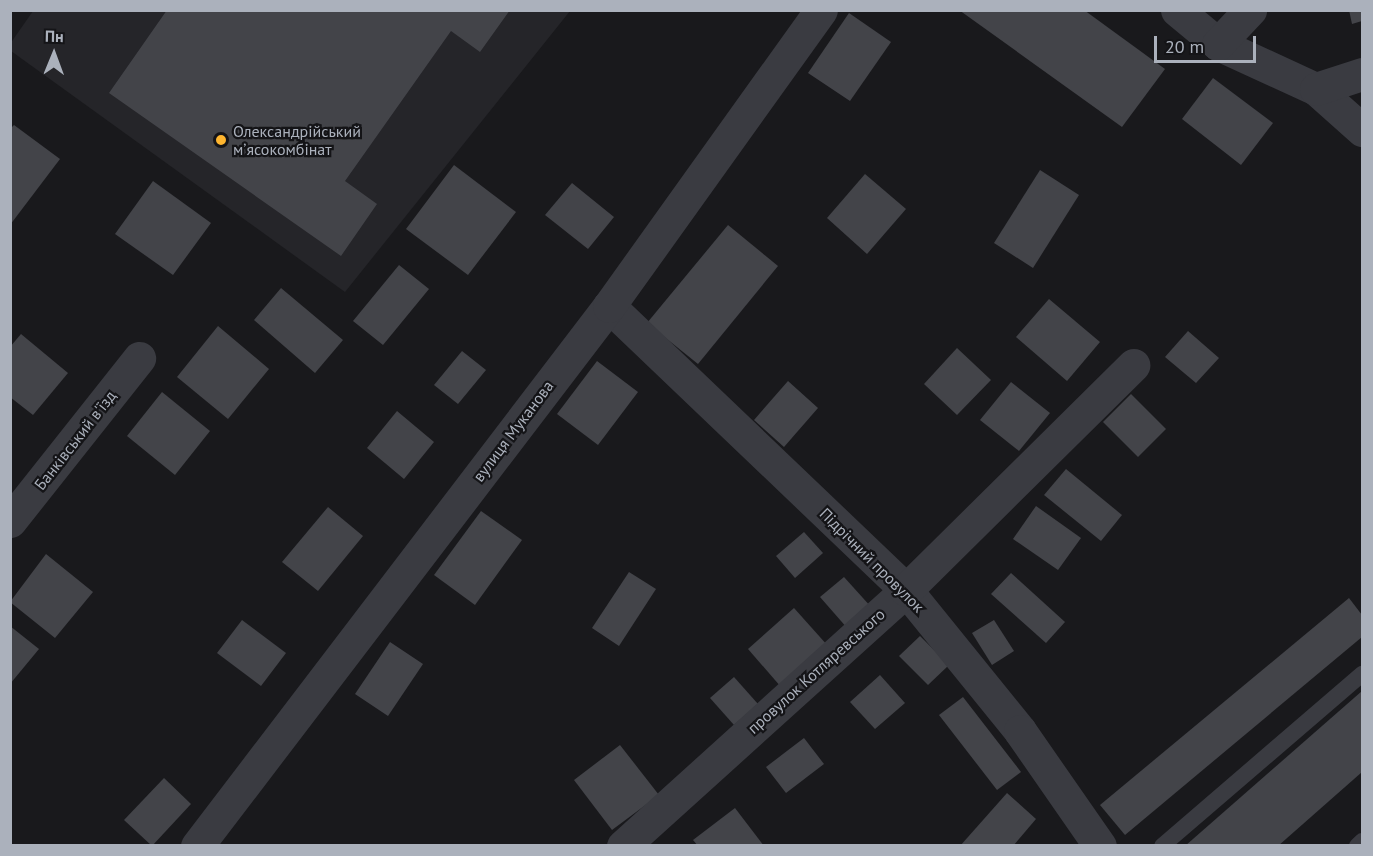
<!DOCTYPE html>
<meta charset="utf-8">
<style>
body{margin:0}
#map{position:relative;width:1373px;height:856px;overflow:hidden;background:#19191c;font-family:"PT Sans",sans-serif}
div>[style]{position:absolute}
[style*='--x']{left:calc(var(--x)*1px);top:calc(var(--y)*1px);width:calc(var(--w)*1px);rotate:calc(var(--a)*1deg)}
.built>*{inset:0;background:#252529}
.building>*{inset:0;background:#434449}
.lane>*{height:16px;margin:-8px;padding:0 8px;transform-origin:8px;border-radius:8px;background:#3a3b41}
.street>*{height:33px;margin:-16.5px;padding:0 16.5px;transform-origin:16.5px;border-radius:16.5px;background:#3a3b41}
.dots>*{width:16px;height:16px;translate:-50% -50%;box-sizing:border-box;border:3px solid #141417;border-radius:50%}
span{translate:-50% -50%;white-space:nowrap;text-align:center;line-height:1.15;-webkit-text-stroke:4.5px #141417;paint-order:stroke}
.poi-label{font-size:16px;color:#abb1bc}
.left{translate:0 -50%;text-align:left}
.street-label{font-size:16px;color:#abb1bc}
.frame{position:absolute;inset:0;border:12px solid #abb1bc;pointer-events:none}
.north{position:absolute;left:24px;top:24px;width:60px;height:60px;-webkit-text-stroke:4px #141417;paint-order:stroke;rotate:1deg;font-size:16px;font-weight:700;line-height:24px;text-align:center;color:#abb1bc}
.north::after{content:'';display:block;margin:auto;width:21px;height:27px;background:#abb1bc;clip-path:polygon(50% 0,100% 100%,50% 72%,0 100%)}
.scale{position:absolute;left:1154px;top:36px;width:102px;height:27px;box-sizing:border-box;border:3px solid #abb1bc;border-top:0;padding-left:8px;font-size:18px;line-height:21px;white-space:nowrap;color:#abb1bc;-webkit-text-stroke:4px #141417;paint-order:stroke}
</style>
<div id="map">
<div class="built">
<div style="clip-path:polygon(33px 11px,570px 11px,345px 292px,11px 51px,10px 44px)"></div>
</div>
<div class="building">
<div style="clip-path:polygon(167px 10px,510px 10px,480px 52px,451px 31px,345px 181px,377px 204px,341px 256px,109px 93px)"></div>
<div style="clip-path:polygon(959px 10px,1084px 10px,1165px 69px,1122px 127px)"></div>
<div style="clip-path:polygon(1349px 10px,1362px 10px,1362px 21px,1352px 24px)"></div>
<div style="clip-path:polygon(849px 13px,891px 42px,850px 101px,808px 73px)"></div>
<div style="clip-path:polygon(1213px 78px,1273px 123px,1241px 165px,1182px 119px)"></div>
<div style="clip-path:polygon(14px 125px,60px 159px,10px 225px,10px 129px)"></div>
<div style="clip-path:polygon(454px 165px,516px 212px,468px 275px,406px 229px)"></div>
<div style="clip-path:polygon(1040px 170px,1079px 195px,1033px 268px,994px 243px)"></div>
<div style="clip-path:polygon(865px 174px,906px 209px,867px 254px,827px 218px)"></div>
<div style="clip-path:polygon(153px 181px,211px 223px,173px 275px,115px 234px)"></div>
<div style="clip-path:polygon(572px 183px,614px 217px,588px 249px,545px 215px)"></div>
<div style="clip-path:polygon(728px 225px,778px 266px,698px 364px,647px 323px)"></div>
<div style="clip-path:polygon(399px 265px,429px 289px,383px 345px,353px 321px)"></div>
<div style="clip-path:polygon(281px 288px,343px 340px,315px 373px,254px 320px)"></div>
<div style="clip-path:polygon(1049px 299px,1100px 342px,1067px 381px,1016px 337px)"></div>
<div style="clip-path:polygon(218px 326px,269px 369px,228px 419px,177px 377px)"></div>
<div style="clip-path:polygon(1188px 331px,1219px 358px,1196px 383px,1165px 357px)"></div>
<div style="clip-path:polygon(21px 334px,68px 373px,33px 415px,10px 397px,10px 347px)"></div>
<div style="clip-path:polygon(957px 348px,991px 380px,957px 415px,924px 384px)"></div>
<div style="clip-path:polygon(462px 351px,486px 370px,458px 404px,434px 385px)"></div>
<div style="clip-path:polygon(597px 361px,638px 392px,598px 445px,557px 414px)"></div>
<div style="clip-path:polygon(788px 381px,818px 408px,784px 447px,754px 420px)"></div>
<div style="clip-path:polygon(1011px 382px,1050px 413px,1019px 451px,980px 420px)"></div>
<div style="clip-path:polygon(162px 392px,210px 431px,175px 475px,127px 436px)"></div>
<div style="clip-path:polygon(1131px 394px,1166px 429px,1138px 457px,1103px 422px)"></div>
<div style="clip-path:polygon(397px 411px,434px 442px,404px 479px,367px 448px)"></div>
<div style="clip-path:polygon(1066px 469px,1122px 515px,1101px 541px,1044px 495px)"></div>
<div style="clip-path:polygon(1036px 506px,1081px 538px,1058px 570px,1013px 539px)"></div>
<div style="clip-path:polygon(328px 507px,363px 536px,318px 591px,282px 562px)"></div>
<div style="clip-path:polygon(481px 511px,522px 540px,475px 605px,434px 575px)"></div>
<div style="clip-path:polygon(804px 532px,823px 553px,795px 578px,776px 556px)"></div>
<div style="clip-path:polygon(46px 554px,93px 592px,55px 638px,10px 602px)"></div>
<div style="clip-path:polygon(629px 572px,656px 589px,619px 646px,592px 628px)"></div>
<div style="clip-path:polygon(1011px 573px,1065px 622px,1046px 643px,991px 594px)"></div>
<div style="clip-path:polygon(844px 577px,872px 608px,848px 629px,820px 597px)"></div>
<div style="clip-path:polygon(1349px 598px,1362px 615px,1362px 637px,1125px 835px,1100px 805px)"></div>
<div style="clip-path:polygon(794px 608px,828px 646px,781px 687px,748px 649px)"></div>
<div style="clip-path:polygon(242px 620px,286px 653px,261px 686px,217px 653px)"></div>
<div style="clip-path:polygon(994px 620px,1014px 651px,992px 665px,972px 633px)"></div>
<div style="clip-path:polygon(10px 626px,39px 649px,10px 684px)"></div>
<div style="clip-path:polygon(920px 636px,949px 665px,928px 685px,899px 656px)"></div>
<div style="clip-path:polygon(390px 642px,423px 664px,388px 716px,355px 694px)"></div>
<div style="clip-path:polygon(880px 675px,905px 703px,875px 729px,850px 702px)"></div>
<div style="clip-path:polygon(734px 677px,758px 704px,734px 725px,710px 698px)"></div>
<div style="clip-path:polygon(1362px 691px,1362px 772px,1278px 846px,1185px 846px)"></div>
<div style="clip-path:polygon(963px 697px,1021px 772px,997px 790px,939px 715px)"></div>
<div style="clip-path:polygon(804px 738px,824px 764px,786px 793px,766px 767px)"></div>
<div style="clip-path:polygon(620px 745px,659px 795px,612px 830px,574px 780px)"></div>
<div style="clip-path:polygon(164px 778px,191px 804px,152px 846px,124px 820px)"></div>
<div style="clip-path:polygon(1007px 793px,1036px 819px,1013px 846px,960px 846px)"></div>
<div style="clip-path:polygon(735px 808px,764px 846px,698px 846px,693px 840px)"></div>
</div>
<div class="lane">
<div style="--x:1162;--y:846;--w:264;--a:-40.7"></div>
<div style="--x:1357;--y:846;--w:7;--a:-45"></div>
</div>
<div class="street">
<div style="--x:1177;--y:10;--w:53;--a:39.7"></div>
<div style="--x:1218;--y:44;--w:108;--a:24.7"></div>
<div style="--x:1316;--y:89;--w:62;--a:41.7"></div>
<div style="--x:1218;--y:44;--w:47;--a:-46.7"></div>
<div style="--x:1316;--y:89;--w:48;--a:-18.1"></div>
<div style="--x:609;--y:306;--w:411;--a:43.7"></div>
<div style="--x:906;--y:590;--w:181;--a:51"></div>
<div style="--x:1020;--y:731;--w:140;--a:55.2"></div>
<div style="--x:10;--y:521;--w:208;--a:-51.6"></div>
<div style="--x:197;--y:846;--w:679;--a:-52.66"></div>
<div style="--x:609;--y:306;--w:364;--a:-54.4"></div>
<div style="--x:623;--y:846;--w:382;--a:-42.1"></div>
<div style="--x:906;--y:590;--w:320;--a:-44.7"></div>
</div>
<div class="dots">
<div style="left:221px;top:140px;background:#feb52f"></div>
</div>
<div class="poi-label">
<span class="left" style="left:233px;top:140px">Олександрійський<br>мʼясокомбінат</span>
</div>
<div class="street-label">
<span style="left:513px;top:431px;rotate:-53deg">вулиця Муканова</span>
<span style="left:75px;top:440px;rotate:-52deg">Банківський в'їзд</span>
<span style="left:872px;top:560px;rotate:45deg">Підрічний провулок</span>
<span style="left:816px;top:671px;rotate:-42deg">провулок Котляревського</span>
</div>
<div class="frame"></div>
<div class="north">Пн</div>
<div class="scale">20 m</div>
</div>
